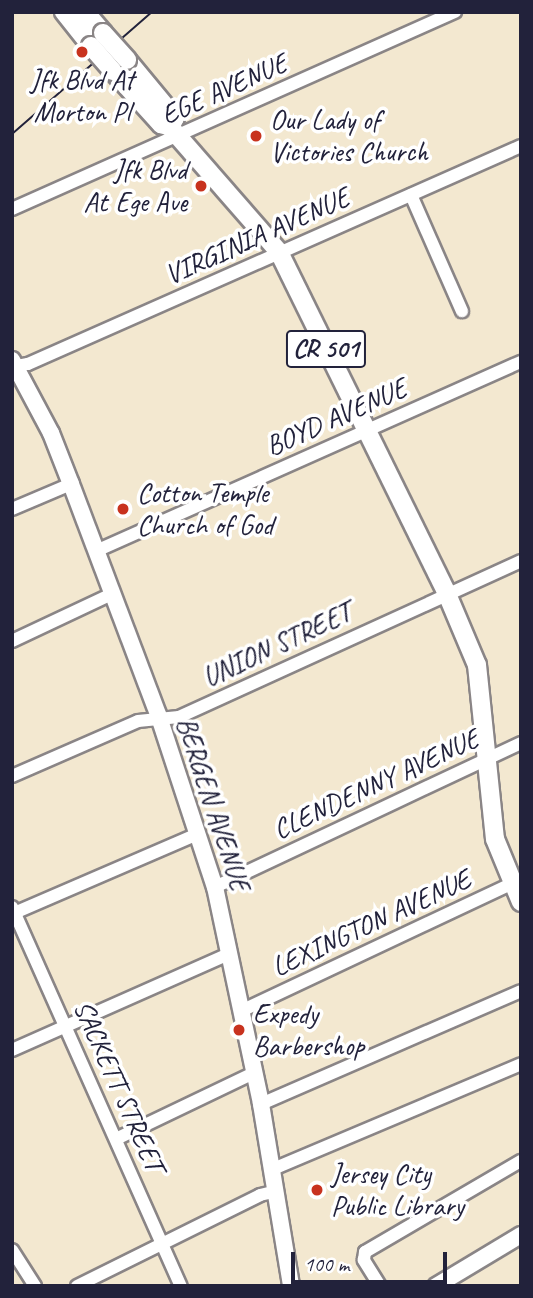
<!DOCTYPE html>
<style>
body{margin:0}
#map{position:relative;width:533px;height:1298px;overflow:hidden;background:#f3e8d0;font-family:Caveat,sans-serif}
div>[style]{position:absolute}
[style*='--x']{left:calc(var(--x)*1px);top:calc(var(--y)*1px);width:calc(var(--w)*1px);rotate:calc(var(--a)*1deg)}
.roads{filter:drop-shadow(2px 0 #8a8586) drop-shadow(-2px 0 #8a8586) drop-shadow(0 2px #8a8586) drop-shadow(0 -2px #8a8586)}
.street>*{height:12px;margin:-6px;padding:0 6px;transform-origin:6px;border-radius:6px;background:#fff}
.secondary>*{height:16px;margin:-8px;padding:0 8px;transform-origin:8px;border-radius:8px;background:#fff}
.primary>*{height:18px;margin:-9px;padding:0 9px;transform-origin:9px;border-radius:9px;background:#fff}
.tram>*{height:2px;margin:-1px;padding:0 1px;transform-origin:1px;border-radius:1px;background:#22223b}
.bridges{filter:drop-shadow(2px 0 #8a8586) drop-shadow(-2px 0 #8a8586) drop-shadow(0 2px #8a8586) drop-shadow(0 -2px #8a8586)}
.primary-bridge>*{height:18px;margin:-9px;padding:0 9px;transform-origin:9px;border-radius:9px;background:#fff}
.dots>*{width:19px;height:19px;translate:-50% -50%;box-sizing:border-box;border:4px solid #fff;border-radius:50%}
span{translate:-50% -50%;white-space:nowrap;text-align:center;line-height:1.15;-webkit-text-stroke:7px #fff;paint-order:stroke}
.shield-label span{padding:2px 5px;background:#fff;border:2px solid;border-radius:5px;-webkit-text-stroke-width:0}
.shield-label{font-size:26px;color:#22223b;font-weight:700}
.poi-label{font-size:28px;color:#22223b}
.left{translate:0 -50%;text-align:left}
.right{translate:-100% -50%;text-align:right}
.street-label{font-size:28px;color:#22223b}
.frame{position:absolute;inset:0;border:14px solid #22223b;pointer-events:none}
.scale{position:absolute;left:291px;top:1252px;width:156px;height:32px;box-sizing:border-box;border:4px solid #22223b;border-top:0;padding-left:9px;font-size:21px;line-height:24px;white-space:nowrap;color:#22223b;-webkit-text-stroke:5px #fff;paint-order:stroke}
</style>
<div id="map">
<div class="roads">
<div class="street">
<div style="--x:411;--y:195;--w:127;--a:66.3"></div>
<div style="--x:12;--y:209;--w:485;--a:-24"></div>
<div style="--x:12;--y:367;--w:16;--a:-11"></div>
<div style="--x:28;--y:364;--w:539;--a:-23.85"></div>
<div style="--x:12;--y:509;--w:64;--a:-23"></div>
<div style="--x:96;--y:551;--w:465;--a:-24"></div>
<div style="--x:12;--y:641;--w:110;--a:-25.2"></div>
<div style="--x:12;--y:776;--w:137;--a:-23.6"></div>
<div style="--x:138;--y:721;--w:41;--a:-5.6"></div>
<div style="--x:179;--y:717;--w:376;--a:-24.5"></div>
<div style="--x:215;--y:887;--w:338;--a:-25.2"></div>
<div style="--x:12;--y:907;--w:415;--a:66"></div>
<div style="--x:12;--y:914;--w:202;--a:-23.3"></div>
<div style="--x:241;--y:1011;--w:308;--a:-25.2"></div>
<div style="--x:12;--y:1050;--w:237;--a:-23.9"></div>
<div style="--x:261;--y:1104;--w:283;--a:-23.5"></div>
<div style="--x:116;--y:1139;--w:153;--a:-25.6"></div>
<div style="--x:273;--y:1169;--w:269;--a:-22.9"></div>
<div style="--x:12;--y:1250;--w:43;--a:57.4"></div>
<div style="--x:77;--y:1286;--w:204;--a:-26.4"></div>
<div style="--x:260;--y:1195;--w:17;--a:-13"></div>
<div style="--x:380;--y:1286;--w:31;--a:-122"></div>
<div style="--x:364;--y:1260;--w:8;--a:-83"></div>
<div style="--x:365;--y:1252;--w:181;--a:-30.3"></div>
</div>
<div class="secondary">
<div style="--x:12;--y:360;--w:83;--a:61.9"></div>
<div style="--x:51;--y:433;--w:55;--a:68.6"></div>
<div style="--x:71;--y:484;--w:249;--a:69.3"></div>
<div style="--x:159;--y:717;--w:179;--a:71.8"></div>
<div style="--x:215;--y:887;--w:222;--a:78"></div>
<div style="--x:261;--y:1104;--w:184;--a:80.6"></div>
<div style="--x:436;--y:1286;--w:99;--a:-31"></div>
</div>
<div class="primary">
<div style="--x:64;--y:12;--w:43;--a:51.5"></div>
<div style="--x:85;--y:12;--w:28;--a:49"></div>
<div style="--x:127;--y:60;--w:75;--a:50.4"></div>
<div style="--x:175;--y:118;--w:10;--a:119"></div>
<div style="--x:113;--y:71;--w:72;--a:47.8"></div>
<div style="--x:161;--y:124;--w:9;--a:18"></div>
<div style="--x:170;--y:127;--w:166;--a:48.9"></div>
<div style="--x:279;--y:252;--w:381;--a:63.8"></div>
<div style="--x:447;--y:594;--w:77;--a:67.1"></div>
<div style="--x:477;--y:665;--w:175;--a:84.1"></div>
<div style="--x:495;--y:839;--w:68;--a:67.6"></div>
</div>
</div>
<div class="tram">
<div style="--x:12;--y:134;--w:186;--a:-41.1"></div>
</div>
<div class="bridges">
<div class="primary-bridge">
<div style="--x:103;--y:33;--w:36;--a:48"></div>
<div style="--x:91;--y:46;--w:33;--a:49"></div>
</div>
</div>
<div class="dots">
<div style="left:82px;top:52px;background:#c8321e"></div>
<div style="left:256px;top:136px;background:#c8321e"></div>
<div style="left:201px;top:186px;background:#c8321e"></div>
<div style="left:123px;top:509px;background:#c8321e"></div>
<div style="left:239px;top:1030px;background:#c8321e"></div>
<div style="left:317px;top:1190px;background:#c8321e"></div>
</div>
<div class="shield-label">
<span style="left:326px;top:349px">CR 501</span>
</div>
<div class="poi-label">
<span style="left:82px;top:96px">Jfk Blvd At<br>Morton Pl</span>
<span class="left" style="left:270px;top:136px">Our Lady of<br>Victories Church</span>
<span class="right" style="left:187px;top:186px">Jfk Blvd<br>At Ege Ave</span>
<span class="left" style="left:137px;top:509px">Cotton Temple<br>Church of God</span>
<span class="left" style="left:253px;top:1030px">Expedy<br>Barbershop</span>
<span class="left" style="left:331px;top:1190px">Jersey City<br>Public Library</span>
</div>
<div class="street-label">
<span style="left:224px;top:89px;rotate:-24deg">EGE AVENUE</span>
<span style="left:257px;top:236px;rotate:-24deg">VIRGINIA AVENUE</span>
<span style="left:336px;top:417px;rotate:-24deg">BOYD AVENUE</span>
<span style="left:277px;top:645px;rotate:-25deg">UNION STREET</span>
<span style="left:376px;top:784px;rotate:-25deg">CLENDENNY AVENUE</span>
<span style="left:213px;top:804px;rotate:72deg">BERGEN AVENUE</span>
<span style="left:371px;top:923px;rotate:-25deg">LEXINGTON AVENUE</span>
<span style="left:119px;top:1086px;rotate:66deg">SACKETT STREET</span>
</div>
<div class="frame"></div>
<div class="scale">100 m</div>
</div>
